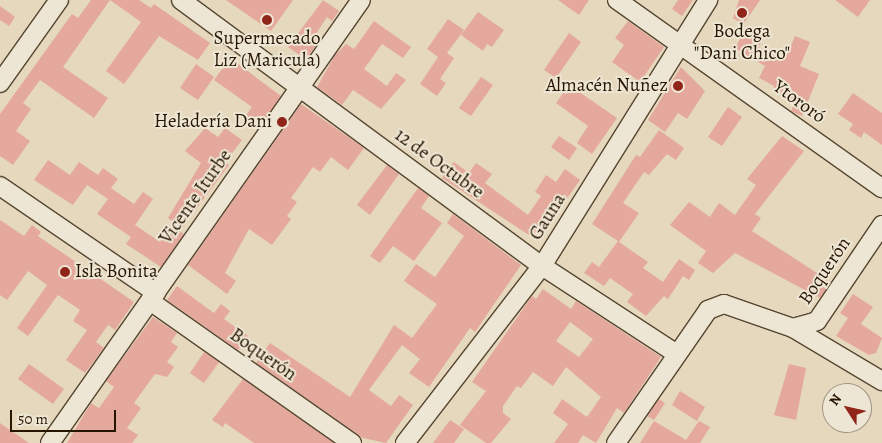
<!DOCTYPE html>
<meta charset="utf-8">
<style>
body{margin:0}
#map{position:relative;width:882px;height:443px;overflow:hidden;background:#e5d8bd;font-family:Alegreya,serif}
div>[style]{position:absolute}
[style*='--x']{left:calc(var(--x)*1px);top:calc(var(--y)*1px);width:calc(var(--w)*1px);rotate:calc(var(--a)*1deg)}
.building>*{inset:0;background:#e4a99c}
.roads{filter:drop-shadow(1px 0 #564630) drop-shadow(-1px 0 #564630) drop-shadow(0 1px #564630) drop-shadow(0 -1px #564630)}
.minor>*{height:18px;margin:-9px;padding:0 9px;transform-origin:9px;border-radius:9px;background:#eee6d4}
.dots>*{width:14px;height:14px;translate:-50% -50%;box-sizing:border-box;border:2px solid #eee6d4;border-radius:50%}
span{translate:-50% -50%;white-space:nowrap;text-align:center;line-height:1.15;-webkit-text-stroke:4px #eee6d4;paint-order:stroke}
.poi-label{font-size:19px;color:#261501}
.right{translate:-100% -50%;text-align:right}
.left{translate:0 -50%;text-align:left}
.street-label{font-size:19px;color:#261501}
.north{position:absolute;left:822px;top:383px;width:50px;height:50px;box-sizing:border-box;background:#eee6d4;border:1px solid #9e9280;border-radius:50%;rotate:305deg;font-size:14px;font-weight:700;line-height:20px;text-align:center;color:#261501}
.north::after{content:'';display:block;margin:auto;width:18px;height:22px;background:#8f2418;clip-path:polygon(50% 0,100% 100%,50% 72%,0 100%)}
.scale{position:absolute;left:10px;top:410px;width:106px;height:22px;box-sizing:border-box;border:2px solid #261501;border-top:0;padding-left:6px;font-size:15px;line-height:18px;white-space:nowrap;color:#261501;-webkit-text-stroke:4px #eee6d4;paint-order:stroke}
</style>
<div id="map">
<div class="building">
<div style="clip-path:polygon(91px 0,110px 0,63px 67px,108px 98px,94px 118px,40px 80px,23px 103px,31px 109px,16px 131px,30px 141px,13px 165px,0 156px,0 114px,72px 14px,78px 18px)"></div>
<div style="clip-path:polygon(110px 0,139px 0,151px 8px,154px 4px,210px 43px,198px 60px,159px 36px,124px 84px,106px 71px,141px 22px)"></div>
<div style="clip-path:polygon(226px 0,293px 0,271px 31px)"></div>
<div style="clip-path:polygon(323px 0,339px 11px,332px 21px,327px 17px,314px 37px,319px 41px,309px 55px,301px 56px,288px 47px)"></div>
<div style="clip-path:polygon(558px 0,589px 0,579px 15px)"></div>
<div style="clip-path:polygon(678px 0,693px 0,682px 16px,672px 9px)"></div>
<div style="clip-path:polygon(739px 0,760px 0,743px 25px,733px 18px)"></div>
<div style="clip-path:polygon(835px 0,870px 0,858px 17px)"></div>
<div style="clip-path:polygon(0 6px,15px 17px,9px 26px,0 20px)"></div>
<div style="clip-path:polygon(478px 12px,504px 30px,492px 47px,487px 44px,483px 51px,461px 35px)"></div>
<div style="clip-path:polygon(448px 19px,464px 30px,447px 53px,454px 58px,440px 79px,446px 83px,437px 96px,420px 84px,438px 57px,427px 49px)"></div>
<div style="clip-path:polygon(374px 21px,411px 47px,403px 58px,382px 44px,364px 69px,387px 86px,396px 73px,406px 80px,381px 109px,353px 90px,342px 105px,317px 87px,335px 55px,346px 44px,354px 49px)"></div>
<div style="clip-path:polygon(628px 21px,664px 47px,640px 82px,612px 62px,624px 45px,615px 38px)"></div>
<div style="clip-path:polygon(745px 30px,763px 40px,758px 47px,785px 60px,795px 36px,810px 42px,800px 66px,819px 74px,802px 116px,791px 111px,796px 100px,772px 91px,774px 86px,759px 78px,765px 66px,735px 48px)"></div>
<div style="clip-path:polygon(569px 33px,581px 42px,556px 78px,544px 70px)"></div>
<div style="clip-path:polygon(230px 58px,281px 96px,258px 128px,244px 118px,252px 107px,214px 80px)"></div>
<div style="clip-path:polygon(196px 64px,214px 77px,198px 100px,180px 88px)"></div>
<div style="clip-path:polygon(681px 67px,705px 91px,687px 119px,678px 113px,665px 132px,648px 120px)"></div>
<div style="clip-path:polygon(481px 77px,493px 85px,471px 116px,459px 108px)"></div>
<div style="clip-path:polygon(569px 85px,617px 118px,592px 154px,577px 143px,588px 126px,556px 103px)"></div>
<div style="clip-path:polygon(853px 93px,882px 113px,882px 145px,864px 132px,861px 138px,849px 130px,853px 124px,838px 114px)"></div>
<div style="clip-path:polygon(301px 104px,364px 148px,348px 170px,331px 157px,320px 172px,313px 167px,291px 198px,297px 202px,287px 216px,291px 219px,272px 245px,249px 229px,225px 273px,236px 281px,227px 294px,188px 265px)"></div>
<div style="clip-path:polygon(728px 107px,742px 117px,722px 146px,708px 137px)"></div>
<div style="clip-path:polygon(205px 128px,218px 137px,225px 128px,242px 140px,225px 163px,229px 165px,182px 228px,168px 218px,201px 163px,185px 151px)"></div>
<div style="clip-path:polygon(659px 130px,684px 148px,676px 160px,667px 154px,649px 175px,644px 172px,623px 203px,639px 213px,619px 242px,648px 262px,643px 268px,663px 282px,679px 259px,695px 270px,689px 280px,683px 276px,668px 299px,664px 296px,646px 316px,627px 302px,633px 294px,610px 278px,604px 286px,584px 273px,592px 262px,599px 267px,618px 241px,592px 224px,636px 155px,640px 157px)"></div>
<div style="clip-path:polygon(559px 136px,577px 148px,569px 160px,551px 147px)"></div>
<div style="clip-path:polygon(782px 136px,804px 151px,755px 214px,761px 218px,752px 231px,831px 282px,820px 298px,735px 253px,713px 273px,698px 263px,706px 251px,670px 225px,689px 202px,710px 217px,719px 203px,735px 215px,756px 185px,747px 179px)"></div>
<div style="clip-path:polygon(48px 160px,70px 175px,79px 162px,98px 175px,103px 168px,118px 179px,111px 188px,134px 204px,143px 192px,153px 199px,135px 225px,160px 242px,172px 226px,184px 234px,161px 267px,126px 244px,131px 237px,97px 214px,108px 199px,87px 185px,73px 205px,34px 180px)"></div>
<div style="clip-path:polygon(454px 162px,469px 173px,476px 163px,492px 174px,485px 183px,528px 215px,541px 196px,535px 192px,546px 175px,556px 182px,565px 169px,580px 180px,547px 227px,542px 223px,532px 237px,442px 178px)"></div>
<div style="clip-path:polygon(387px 165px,399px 174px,370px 215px,357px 205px)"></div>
<div style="clip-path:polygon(418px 188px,429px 196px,421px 208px,442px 223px,414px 261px,393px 246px,380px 263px,370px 256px)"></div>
<div style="clip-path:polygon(453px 214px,521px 265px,475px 332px,470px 328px,429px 387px,409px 373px,420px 359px,402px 345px,369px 390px,391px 406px,399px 395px,413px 405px,386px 443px,363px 438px,256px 363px,270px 343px,350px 397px,394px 325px,412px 338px,437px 304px,404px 281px,416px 264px,435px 277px,464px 236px,447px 223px)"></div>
<div style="clip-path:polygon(0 220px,24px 236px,32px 225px,41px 232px,38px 236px,134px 302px,115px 330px,108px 325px,96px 342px,104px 348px,85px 373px,66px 360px,87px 330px,73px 321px,80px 310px,58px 295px,28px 336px,17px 328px,47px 285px,28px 271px,7px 300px,0 295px)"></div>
<div style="clip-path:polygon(177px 286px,214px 313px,221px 304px,230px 311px,224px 319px,248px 336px,238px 350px,167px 300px)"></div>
<div style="clip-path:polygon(evenodd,543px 289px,571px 309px,576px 301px,661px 357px,624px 413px,617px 408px,596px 443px,583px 435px,578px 443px,554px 443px,568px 424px,553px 413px,562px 399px,587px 417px,601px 397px,566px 367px,553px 386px,533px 372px,521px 388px,517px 386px,503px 406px,503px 413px,511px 419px,491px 443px,486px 443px,460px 425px,486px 391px,472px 382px,532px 296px,536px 299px,543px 289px,570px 322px,593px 339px,579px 357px,556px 341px,570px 322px)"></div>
<div style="clip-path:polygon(853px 294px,873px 307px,861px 324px,882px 338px,876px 353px,869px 355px,836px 336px,848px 318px,840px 313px)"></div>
<div style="clip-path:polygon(153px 317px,177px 333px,171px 342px,178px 347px,167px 362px,174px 367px,167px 377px,155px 374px,134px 403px,141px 408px,127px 428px,138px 435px,132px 443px,67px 443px,91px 403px,99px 408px,114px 387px,106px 381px)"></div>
<div style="clip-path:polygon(204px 352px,219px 362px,204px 383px,190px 373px)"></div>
<div style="clip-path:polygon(29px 364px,64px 389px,53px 404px,18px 379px)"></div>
<div style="clip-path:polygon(789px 364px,806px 368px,796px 420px,774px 415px)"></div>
<div style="clip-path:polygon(243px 379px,334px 443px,254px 443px,225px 423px,223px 427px,212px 420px)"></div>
<div style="clip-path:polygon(680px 391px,705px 407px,697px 421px,672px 405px)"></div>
<div style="clip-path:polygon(659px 399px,665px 403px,654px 420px,647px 416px)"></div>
<div style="clip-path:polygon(450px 420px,464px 429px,454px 443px,433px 443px)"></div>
<div style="clip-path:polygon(654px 421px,686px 440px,699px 421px,710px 427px,700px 443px,640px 443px)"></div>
<div style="clip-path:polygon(0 423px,29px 443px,0 443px)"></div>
</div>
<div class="roads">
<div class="minor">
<div style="--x:181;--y:0;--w:448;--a:36.4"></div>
<div style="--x:542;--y:266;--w:161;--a:33.1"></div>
<div style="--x:617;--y:0;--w:325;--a:35.4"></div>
<div style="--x:0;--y:83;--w:102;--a:-54.6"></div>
<div style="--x:0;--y:186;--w:189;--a:34.4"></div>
<div style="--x:150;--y:301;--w:247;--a:35.1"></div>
<div style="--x:793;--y:328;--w:104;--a:30.8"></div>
<div style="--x:50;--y:443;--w:541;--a:-54.93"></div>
<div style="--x:405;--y:443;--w:224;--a:-52.3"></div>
<div style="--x:542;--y:266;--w:314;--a:-58"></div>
<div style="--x:616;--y:443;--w:162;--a:-55.3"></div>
<div style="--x:708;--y:310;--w:17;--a:-21"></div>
<div style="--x:724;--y:304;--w:73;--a:19.2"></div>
<div style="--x:793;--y:328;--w:25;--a:-16"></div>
<div style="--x:817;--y:321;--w:116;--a:-55.9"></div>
</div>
</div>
<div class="dots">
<div style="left:742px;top:13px;background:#8f2418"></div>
<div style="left:267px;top:20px;background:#8f2418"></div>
<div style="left:678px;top:86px;background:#8f2418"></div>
<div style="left:282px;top:122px;background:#8f2418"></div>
<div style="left:65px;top:272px;background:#8f2418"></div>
</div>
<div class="poi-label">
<span style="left:742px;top:43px">Bodega<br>"Dani Chico"</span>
<span style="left:267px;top:50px">Supermecado<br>Liz (Maricula)</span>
<span class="right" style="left:668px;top:86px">Almacén Nuñez</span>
<span class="right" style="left:272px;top:122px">Heladería Dani</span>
<span class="left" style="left:75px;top:272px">Isla Bonita</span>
</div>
<div class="street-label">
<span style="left:799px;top:102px;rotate:36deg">Ytororó</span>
<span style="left:439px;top:164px;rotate:36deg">12 de Octubre</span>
<span style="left:196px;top:197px;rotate:-55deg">Vicente Iturbe</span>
<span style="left:548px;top:217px;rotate:-58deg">Gauna</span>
<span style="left:825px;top:271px;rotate:-56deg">Boquerón</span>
<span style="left:263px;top:355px;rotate:35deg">Boquerón</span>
</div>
<div class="north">N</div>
<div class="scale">50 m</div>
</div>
